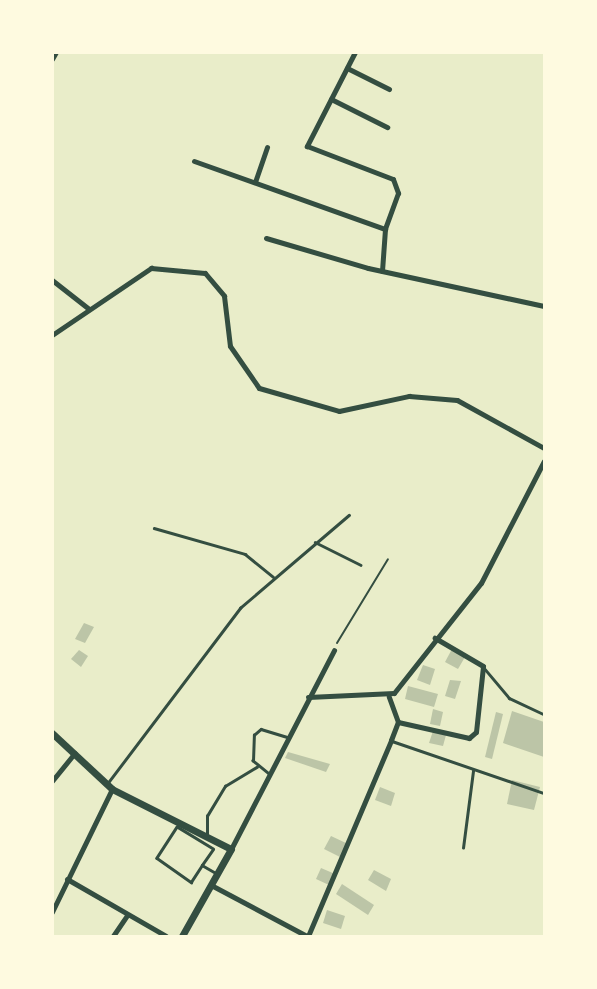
<!DOCTYPE html>
<html>
<head>
<meta charset="utf-8">
<style>
	body { margin:0 }
	#map { position:relative; width:597px; height:989px; overflow:hidden; background:#e9edc9; font-family:Quicksand,sans-serif }
	div>[style] { position:absolute }
	.building>* { inset:0; background:#bcc5a7 }
	.path>* { height:2px; margin:-1px; padding:0 1px; transform-origin:1px; border-radius:1px; background:#344e41 }
	.service>* { height:2.5px; margin:-1.25px; padding:0 1.25px; transform-origin:1.25px; border-radius:1.25px; background:#344e41 }
	.minor>* { height:5px; margin:-2.5px; padding:0 2.5px; transform-origin:2.5px; border-radius:2.5px; background:#344e41 }
	.tertiary>* { height:7px; margin:-3.5px; padding:0 3.5px; transform-origin:3.5px; border-radius:3.5px; background:#344e41 }
	span { translate:-50% -50%; white-space:nowrap; text-align:center; line-height:1.15; -webkit-text-stroke:5px #fefae0; paint-order:stroke }
	.frame { position:absolute; inset:0; border:54px solid #fefae0; pointer-events:none }
</style>
</head>
<body>
<div id="map">
	<div class="building">
		<i style="clip-path:polygon(84px 623px,94px 627px,85px 643px,75px 639px)"></i>
		<i style="clip-path:polygon(452px 649px,465px 657px,458px 669px,445px 662px)"></i>
		<i style="clip-path:polygon(79px 650px,88px 656px,81px 667px,71px 659px)"></i>
		<i style="clip-path:polygon(423px 665px,435px 669px,430px 685px,417px 680px)"></i>
		<i style="clip-path:polygon(450px 680px,461px 681px,455px 699px,445px 696px)"></i>
		<i style="clip-path:polygon(408px 686px,438px 694px,434px 707px,405px 699px)"></i>
		<i style="clip-path:polygon(433px 709px,443px 712px,440px 726px,430px 724px)"></i>
		<i style="clip-path:polygon(512px 711px,544px 722px,544px 757px,503px 743px)"></i>
		<i style="clip-path:polygon(496px 712px,503px 714px,492px 759px,485px 757px)"></i>
		<i style="clip-path:polygon(433px 731px,446px 735px,443px 746px,429px 743px)"></i>
		<i style="clip-path:polygon(288px 752px,330px 764px,326px 772px,285px 758px)"></i>
		<i style="clip-path:polygon(512px 780px,540px 787px,534px 810px,507px 804px)"></i>
		<i style="clip-path:polygon(380px 787px,395px 793px,391px 806px,375px 800px)"></i>
		<i style="clip-path:polygon(331px 836px,348px 844px,340px 857px,324px 849px)"></i>
		<i style="clip-path:polygon(321px 868px,335px 874px,329px 885px,316px 879px)"></i>
		<i style="clip-path:polygon(374px 870px,391px 879px,386px 891px,368px 880px)"></i>
		<i style="clip-path:polygon(342px 884px,374px 905px,368px 915px,336px 894px)"></i>
		<i style="clip-path:polygon(327px 910px,345px 916px,341px 929px,323px 923px)"></i>
	</div>
	<div class="path">
		<i style="left:337px;top:643px;width:98px;rotate:-58.7deg"></i>
	</div>
	<div class="service">
		<i style="left:154px;top:528px;width:95px;rotate:15.9deg"></i>
		<i style="left:245px;top:554px;width:36px;rotate:39deg"></i>
		<i style="left:315px;top:542px;width:51px;rotate:26.6deg"></i>
		<i style="left:485px;top:669px;width:38px;rotate:50deg"></i>
		<i style="left:509px;top:698px;width:38px;rotate:25deg"></i>
		<i style="left:392px;top:741px;width:161px;rotate:18.9deg"></i>
		<i style="left:269px;top:774px;width:21px;rotate:-141deg"></i>
		<i style="left:253px;top:761px;width:26px;rotate:-88deg"></i>
		<i style="left:254px;top:735px;width:9px;rotate:-41deg"></i>
		<i style="left:261px;top:729px;width:27px;rotate:17deg"></i>
		<i style="left:107px;top:784px;width:221px;rotate:-52.9deg"></i>
		<i style="left:240px;top:608px;width:143px;rotate:-40.5deg"></i>
		<i style="left:207px;top:835px;width:19px;rotate:-90deg"></i>
		<i style="left:207px;top:816px;width:35px;rotate:-59deg"></i>
		<i style="left:225px;top:786px;width:37px;rotate:-31deg"></i>
		<i style="left:463px;top:848px;width:78px;rotate:-82.6deg"></i>
		<i style="left:202px;top:865px;width:19px;rotate:-55deg"></i>
		<i style="left:213px;top:849px;width:42px;rotate:-148.6deg"></i>
		<i style="left:177px;top:827px;width:37px;rotate:123deg"></i>
		<i style="left:157px;top:858px;width:42px;rotate:35.2deg"></i>
		<i style="left:191px;top:882px;width:20px;rotate:-57deg"></i>
		<i style="left:202px;top:865px;width:14px;rotate:30deg"></i>
	</div>
	<div class="minor">
		<i style="left:355px;top:52px;width:106px;rotate:117.1deg"></i>
		<i style="left:307px;top:146px;width:92px;rotate:21deg"></i>
		<i style="left:393px;top:179px;width:15px;rotate:70deg"></i>
		<i style="left:398px;top:193px;width:38px;rotate:110deg"></i>
		<i style="left:52px;top:59px;width:8px;rotate:-60deg"></i>
		<i style="left:347px;top:68px;width:47px;rotate:26.6deg"></i>
		<i style="left:331px;top:99px;width:63px;rotate:26.6deg"></i>
		<i style="left:194px;top:161px;width:203px;rotate:19.6deg"></i>
		<i style="left:385px;top:229px;width:42px;rotate:94.1deg"></i>
		<i style="left:255px;top:182px;width:37px;rotate:-71deg"></i>
		<i style="left:266px;top:238px;width:106px;rotate:16.4deg"></i>
		<i style="left:368px;top:268px;width:180px;rotate:12.2deg"></i>
		<i style="left:52px;top:280px;width:47px;rotate:38.1deg"></i>
		<i style="left:52px;top:335px;width:120px;rotate:-34.1deg"></i>
		<i style="left:151px;top:268px;width:54px;rotate:5.3deg"></i>
		<i style="left:205px;top:273px;width:30px;rotate:50deg"></i>
		<i style="left:224px;top:296px;width:50px;rotate:83.2deg"></i>
		<i style="left:230px;top:346px;width:51px;rotate:55.4deg"></i>
		<i style="left:259px;top:388px;width:83px;rotate:16deg"></i>
		<i style="left:339px;top:411px;width:72px;rotate:-12.1deg"></i>
		<i style="left:409px;top:396px;width:48px;rotate:4.8deg"></i>
		<i style="left:457px;top:400px;width:99px;rotate:28.9deg"></i>
		<i style="left:308px;top:697px;width:86px;rotate:-2.7deg"></i>
		<i style="left:394px;top:693px;width:140px;rotate:-51.7deg"></i>
		<i style="left:481px;top:583px;width:137px;rotate:-62.7deg"></i>
		<i style="left:398px;top:722px;width:73px;rotate:12.7deg"></i>
		<i style="left:469px;top:738px;width:9px;rotate:-41deg"></i>
		<i style="left:476px;top:732px;width:66px;rotate:-83.9deg"></i>
		<i style="left:483px;top:666px;width:56px;rotate:-149.7deg"></i>
		<i style="left:52px;top:781px;width:36px;rotate:-51deg"></i>
		<i style="left:231px;top:849px;width:224px;rotate:-62.6deg"></i>
		<i style="left:67px;top:879px;width:114px;rotate:29.9deg"></i>
		<i style="left:211px;top:885px;width:109px;rotate:28deg"></i>
		<i style="left:52px;top:912px;width:137px;rotate:-64deg"></i>
		<i style="left:113px;top:936px;width:25px;rotate:-56deg"></i>
		<i style="left:308px;top:936px;width:213px;rotate:-67deg"></i>
		<i style="left:391px;top:740px;width:19px;rotate:-69deg"></i>
		<i style="left:398px;top:722px;width:27px;rotate:-110deg"></i>
	</div>
	<div class="tertiary">
		<i style="left:52px;top:733px;width:82px;rotate:43deg"></i>
		<i style="left:112px;top:789px;width:133px;rotate:26.8deg"></i>
		<i style="left:231px;top:849px;width:100px;rotate:119.4deg"></i>
	</div>
	<div class="frame"></div>
</div>
</body>
</html>
